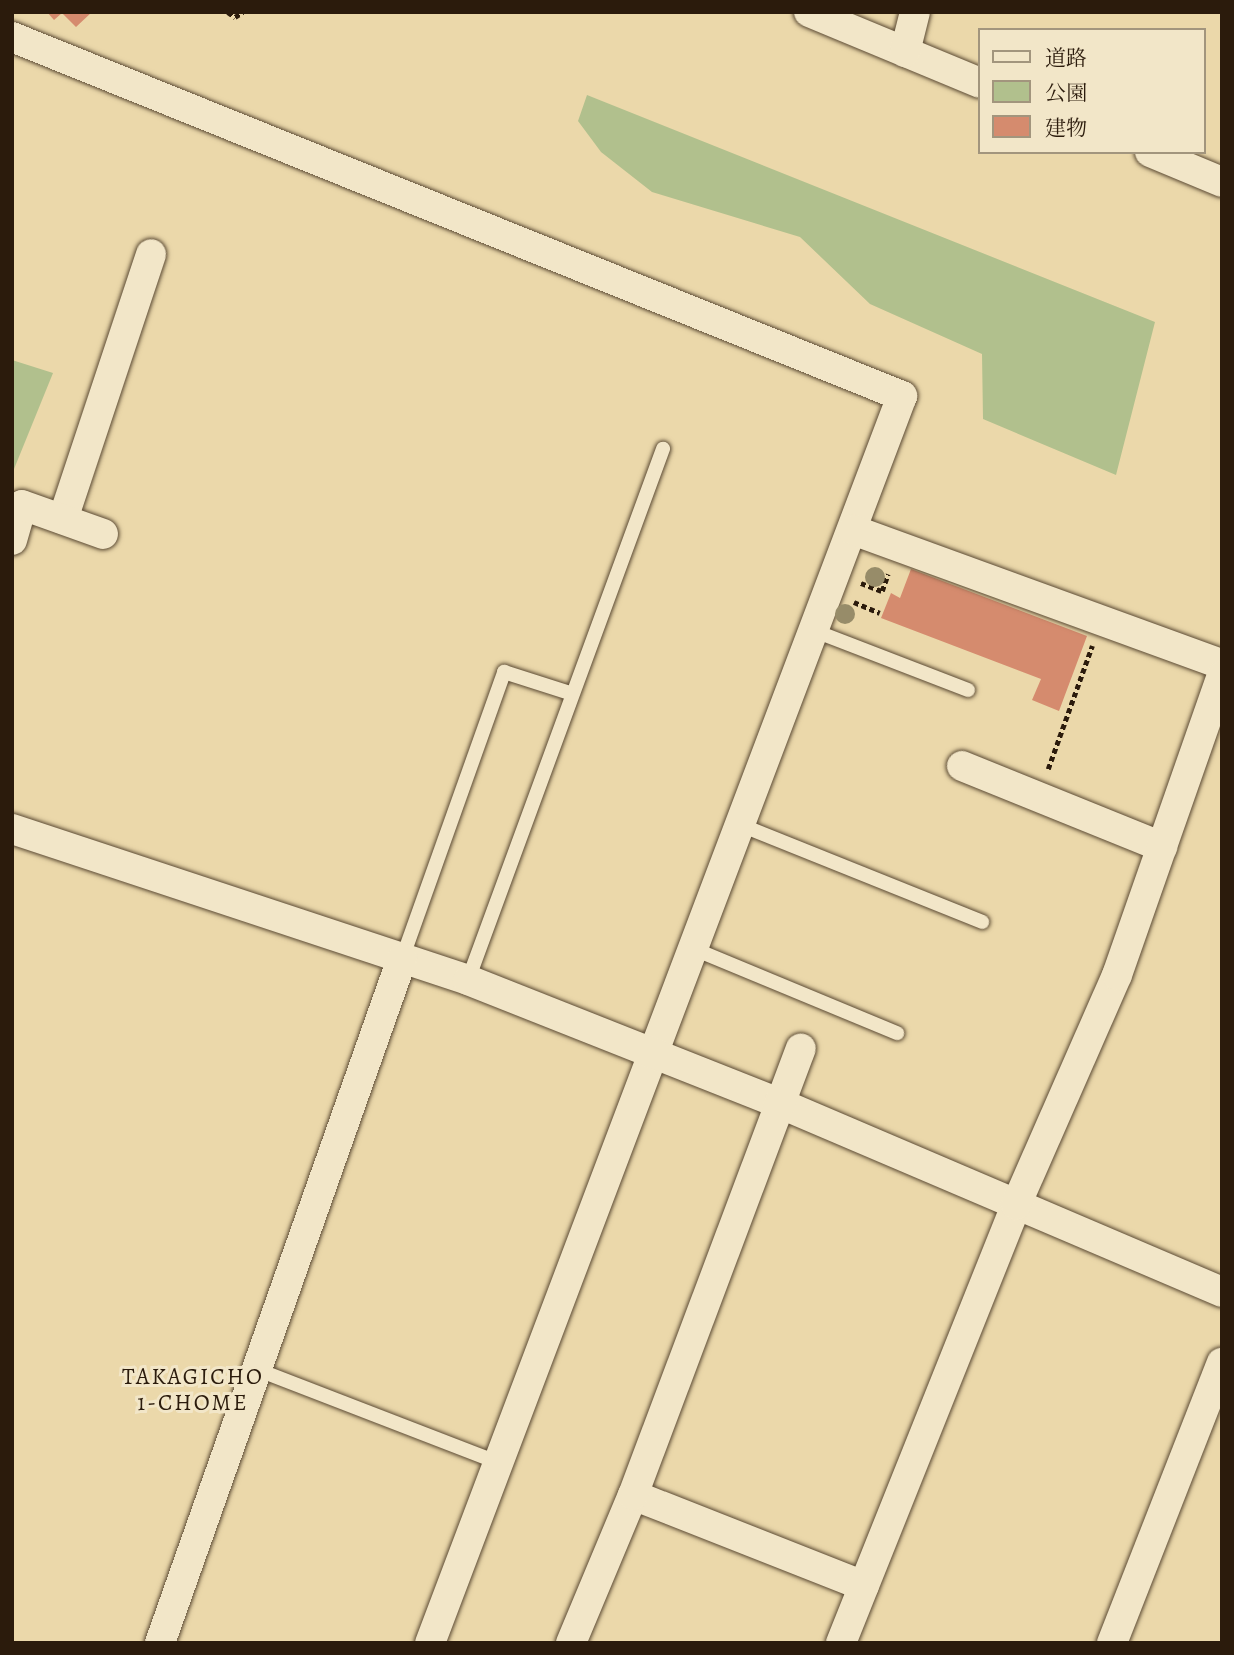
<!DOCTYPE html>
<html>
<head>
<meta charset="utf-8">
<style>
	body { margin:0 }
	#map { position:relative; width:1234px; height:1655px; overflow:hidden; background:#ebd8aa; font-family:Alegreya,"Noto Serif JP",serif }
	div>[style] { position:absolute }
	.green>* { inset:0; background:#b1c08d }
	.building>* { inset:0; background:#d58b6e }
	.path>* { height:4.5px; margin-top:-2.25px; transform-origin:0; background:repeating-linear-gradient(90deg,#2b1b0c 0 5px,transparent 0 8.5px) }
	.roads { filter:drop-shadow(0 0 2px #5b4a34) drop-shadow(0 0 2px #5b4a34) }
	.service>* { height:14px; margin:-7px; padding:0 7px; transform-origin:7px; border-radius:7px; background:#f2e6c8 }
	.minor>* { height:30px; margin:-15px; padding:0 15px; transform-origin:15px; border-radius:15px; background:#f2e6c8 }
	.trees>* { width:20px; height:20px; margin:-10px; border-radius:50%; background:#978c69 }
	span { translate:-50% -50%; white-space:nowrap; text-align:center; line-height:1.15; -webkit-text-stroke:6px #f2e6c8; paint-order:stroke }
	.neighbourhood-label { font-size:23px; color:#2b1b0c; letter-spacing:2px }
	.frame { position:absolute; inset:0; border:14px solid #2b1b0c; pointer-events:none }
	.legend { position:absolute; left:978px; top:28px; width:228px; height:126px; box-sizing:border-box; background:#f2e6c8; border:2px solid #a2957d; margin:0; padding:9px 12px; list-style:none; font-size:21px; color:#2b1b0c }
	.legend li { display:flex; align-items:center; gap:14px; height:35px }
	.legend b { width:35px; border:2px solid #a2957d }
</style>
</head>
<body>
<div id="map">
	<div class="green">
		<i style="clip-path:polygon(587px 95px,1155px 322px,1116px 475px,983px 419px,982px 354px,870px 304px,800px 237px,652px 192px,601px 152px,578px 121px)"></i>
		<i style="clip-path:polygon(12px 360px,53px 373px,12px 474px)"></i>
	</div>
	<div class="building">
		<i style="clip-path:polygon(47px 12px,92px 12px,76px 27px,62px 13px,54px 20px)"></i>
		<i style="clip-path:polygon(911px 569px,1087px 636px,1059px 711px,1032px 700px,1041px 679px,881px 618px,891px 593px,900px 598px)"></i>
	</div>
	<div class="path">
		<i style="left:228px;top:12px;width:9px;rotate:36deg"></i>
		<i style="left:235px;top:17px;width:9px;rotate:-32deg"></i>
		<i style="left:861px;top:583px;width:22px;rotate:21deg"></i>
		<i style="left:882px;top:591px;width:18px;rotate:-71deg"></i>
		<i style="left:854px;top:602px;width:28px;rotate:23deg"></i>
		<i style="left:1048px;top:769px;width:131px;rotate:-70.3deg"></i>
	</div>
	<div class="roads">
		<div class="service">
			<i style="left:815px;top:631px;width:164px;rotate:21.1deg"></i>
			<i style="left:741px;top:825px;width:260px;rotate:21.9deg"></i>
			<i style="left:694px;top:949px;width:220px;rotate:22.5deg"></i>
			<i style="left:402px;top:959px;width:305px;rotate:-70.4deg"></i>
			<i style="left:504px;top:672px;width:69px;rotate:17.7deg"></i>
			<i style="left:468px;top:980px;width:566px;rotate:-69.84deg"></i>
			<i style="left:256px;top:1369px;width:256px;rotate:21.1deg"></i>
		</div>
		<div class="minor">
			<i style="left:809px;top:12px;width:185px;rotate:22.5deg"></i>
			<i style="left:12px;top:37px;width:960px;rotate:21.97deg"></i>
			<i style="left:902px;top:396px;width:1333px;rotate:110.73deg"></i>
			<i style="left:905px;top:52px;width:41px;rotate:-76deg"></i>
			<i style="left:1150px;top:152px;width:78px;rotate:22.6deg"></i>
			<i style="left:63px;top:519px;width:279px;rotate:-71.6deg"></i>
			<i style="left:853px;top:530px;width:393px;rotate:20deg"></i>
			<i style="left:12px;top:540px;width:36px;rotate:-74deg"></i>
			<i style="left:22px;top:505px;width:86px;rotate:19.7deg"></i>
			<i style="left:962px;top:766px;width:216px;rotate:22deg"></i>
			<i style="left:12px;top:829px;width:480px;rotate:18.3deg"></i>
			<i style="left:468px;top:980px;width:334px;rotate:21.6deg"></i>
			<i style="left:779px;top:1103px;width:482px;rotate:23.1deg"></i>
			<i style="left:633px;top:1495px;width:248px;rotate:21.5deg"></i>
			<i style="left:160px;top:1643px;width:726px;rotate:-70.52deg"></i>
			<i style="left:571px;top:1643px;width:160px;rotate:-67.3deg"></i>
			<i style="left:633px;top:1495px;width:477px;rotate:-69.4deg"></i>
			<i style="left:841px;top:1643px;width:472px;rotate:-68.2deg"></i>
			<i style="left:1016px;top:1205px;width:251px;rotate:-66.3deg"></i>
			<i style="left:1117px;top:975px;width:317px;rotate:-70.7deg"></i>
			<i style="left:1112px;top:1643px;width:301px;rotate:-68.6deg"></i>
		</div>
	</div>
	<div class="trees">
		<i style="left:875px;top:577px"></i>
		<i style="left:845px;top:614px"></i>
	</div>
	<div class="neighbourhood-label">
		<span style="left:193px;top:1390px">TAKAGICHO<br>1-CHOME</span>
	</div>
	<div class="frame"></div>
	<ul class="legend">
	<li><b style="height:9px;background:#f2e6c8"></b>道路</li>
	<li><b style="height:19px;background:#b1c08d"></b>公園</li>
	<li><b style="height:19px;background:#d58b6e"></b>建物</li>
	</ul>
</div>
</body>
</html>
